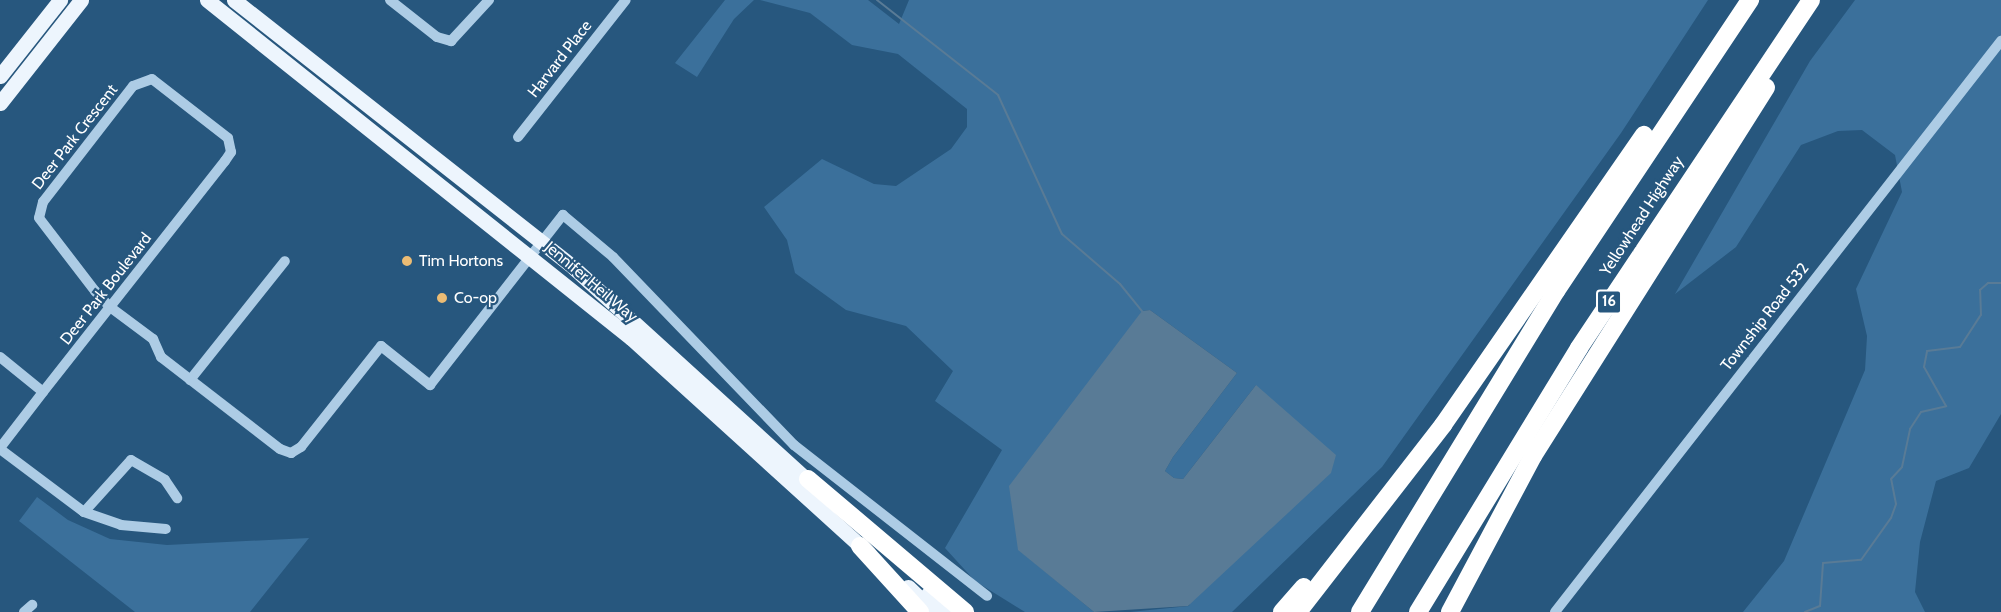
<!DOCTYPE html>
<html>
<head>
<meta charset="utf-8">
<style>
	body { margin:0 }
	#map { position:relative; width:2001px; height:612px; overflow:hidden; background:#27577e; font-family:Cabin,sans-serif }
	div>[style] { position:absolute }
	.green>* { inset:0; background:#3b709b }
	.water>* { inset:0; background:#597b96 }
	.stream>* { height:2px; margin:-1px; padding:0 1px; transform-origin:1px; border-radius:1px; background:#597b96 }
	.minor>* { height:10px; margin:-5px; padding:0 5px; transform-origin:5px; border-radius:5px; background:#adcce5 }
	.major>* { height:15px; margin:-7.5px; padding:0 7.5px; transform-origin:7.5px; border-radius:7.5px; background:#edf5fd }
	.highway>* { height:18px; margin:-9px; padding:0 9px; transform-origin:9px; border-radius:9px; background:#fff }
	.dots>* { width:16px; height:16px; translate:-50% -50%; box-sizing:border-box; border:3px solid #27577e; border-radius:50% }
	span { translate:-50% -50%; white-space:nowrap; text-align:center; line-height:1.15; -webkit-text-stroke:4.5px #27577e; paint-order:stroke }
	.shield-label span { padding:2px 4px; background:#27577e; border:2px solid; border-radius:4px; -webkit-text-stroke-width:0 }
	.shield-label { font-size:15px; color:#fff; font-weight:700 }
	.street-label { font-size:16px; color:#fff }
	.poi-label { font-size:16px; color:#fff }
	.left { translate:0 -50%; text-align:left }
</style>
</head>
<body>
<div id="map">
	<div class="green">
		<i style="clip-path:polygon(725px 0,754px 0,734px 19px,697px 77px,675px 63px)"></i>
		<i style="clip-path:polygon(760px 0,868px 0,899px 24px,909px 0,1708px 0,1621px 133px,1382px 467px,1232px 612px,1130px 612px,1189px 606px,1256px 385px,1183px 479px,1174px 478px,1165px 471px,1173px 457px,1237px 373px,1150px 310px,1142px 311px,1019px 550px,1094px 612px,1025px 612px,975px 581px,945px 548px,1002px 450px,935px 401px,953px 371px,906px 326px,846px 310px,795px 273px,787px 240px,764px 207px,822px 159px,874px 184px,896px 186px,951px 149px,967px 127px,967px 109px,898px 54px,852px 45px,810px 13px)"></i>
		<i style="clip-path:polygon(1855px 0,2001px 0,2001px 414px,1969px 468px,1936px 481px,1920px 542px,1915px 592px,1925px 612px,1743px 612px,1784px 561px,1865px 370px,1867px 336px,1856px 289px,1902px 192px,1895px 155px,1862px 130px,1838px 131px,1801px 145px,1736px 247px,1675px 294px,1810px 61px)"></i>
		<i style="clip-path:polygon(37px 497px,68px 520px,110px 539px,167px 545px,309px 538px,250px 612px,135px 612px,19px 521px)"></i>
	</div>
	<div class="water">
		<i style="clip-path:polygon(1150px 310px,1237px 373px,1173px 457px,1165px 471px,1174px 478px,1183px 479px,1256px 385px,1336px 455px,1331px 473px,1188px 606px,1094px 612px,1018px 550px,1009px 486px,1142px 311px)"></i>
	</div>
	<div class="stream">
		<i style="left:877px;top:0;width:154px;rotate:38.1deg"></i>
		<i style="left:998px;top:95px;width:153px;rotate:65.3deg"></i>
		<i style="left:1062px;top:234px;width:77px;rotate:40.8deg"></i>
		<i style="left:1120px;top:284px;width:35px;rotate:51deg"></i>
		<i style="left:1805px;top:612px;width:16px;rotate:-22deg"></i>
		<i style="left:1820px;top:606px;width:43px;rotate:-86deg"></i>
		<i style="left:1823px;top:563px;width:38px;rotate:-5deg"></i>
		<i style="left:1861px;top:560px;width:52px;rotate:-54.5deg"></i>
		<i style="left:1891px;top:518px;width:15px;rotate:-70deg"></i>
		<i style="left:1896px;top:504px;width:25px;rotate:-101deg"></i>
		<i style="left:1891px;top:479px;width:16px;rotate:-47deg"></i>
		<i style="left:1902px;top:467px;width:39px;rotate:-78deg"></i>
		<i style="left:1910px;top:429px;width:20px;rotate:-57deg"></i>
		<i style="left:1921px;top:412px;width:26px;rotate:-13deg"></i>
		<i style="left:1946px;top:406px;width:45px;rotate:-119.4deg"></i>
		<i style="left:1924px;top:367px;width:16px;rotate:-79deg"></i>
		<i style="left:1927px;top:351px;width:33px;rotate:-7deg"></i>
		<i style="left:1960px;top:347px;width:38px;rotate:-57deg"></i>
		<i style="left:1981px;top:315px;width:25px;rotate:-92deg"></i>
		<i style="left:1980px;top:290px;width:11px;rotate:-41deg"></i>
		<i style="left:1988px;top:283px;width:13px"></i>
	</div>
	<div class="minor">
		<i style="left:390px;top:0;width:60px;rotate:38.2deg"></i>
		<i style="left:437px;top:37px;width:15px;rotate:16deg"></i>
		<i style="left:451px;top:41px;width:56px;rotate:-47.2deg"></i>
		<i style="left:518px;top:137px;width:174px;rotate:-51.8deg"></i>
		<i style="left:0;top:357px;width:55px;rotate:39.1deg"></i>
		<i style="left:190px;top:380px;width:152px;rotate:-51.4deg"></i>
		<i style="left:0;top:448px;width:71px;rotate:-52.5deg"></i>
		<i style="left:43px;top:392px;width:108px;rotate:-51.8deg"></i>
		<i style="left:110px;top:307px;width:186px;rotate:-51.8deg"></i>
		<i style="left:225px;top:161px;width:11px;rotate:-56deg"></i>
		<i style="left:231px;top:152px;width:14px;rotate:-102deg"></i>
		<i style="left:228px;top:138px;width:96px;rotate:-142.2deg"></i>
		<i style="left:152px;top:79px;width:20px;rotate:160deg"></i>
		<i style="left:133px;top:86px;width:147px;rotate:127.8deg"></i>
		<i style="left:43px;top:202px;width:16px;rotate:104deg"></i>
		<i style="left:39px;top:218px;width:92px;rotate:52.5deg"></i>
		<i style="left:95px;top:291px;width:22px;rotate:47deg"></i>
		<i style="left:110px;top:307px;width:54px;rotate:36.7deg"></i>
		<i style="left:153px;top:339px;width:20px;rotate:66deg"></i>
		<i style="left:161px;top:357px;width:150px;rotate:37.7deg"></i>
		<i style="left:280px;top:449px;width:12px;rotate:20deg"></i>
		<i style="left:291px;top:453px;width:12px;rotate:-31deg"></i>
		<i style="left:301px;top:447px;width:129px;rotate:-51.6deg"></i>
		<i style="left:381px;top:346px;width:63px;rotate:38.5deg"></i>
		<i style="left:430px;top:385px;width:216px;rotate:-52deg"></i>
		<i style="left:563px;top:215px;width:65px;rotate:40deg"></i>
		<i style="left:613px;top:257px;width:261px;rotate:46.1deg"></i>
		<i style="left:794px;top:445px;width:245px;rotate:38deg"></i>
		<i style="left:0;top:449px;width:105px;rotate:36.9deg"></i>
		<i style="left:84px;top:512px;width:39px;rotate:19deg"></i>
		<i style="left:121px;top:525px;width:45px;rotate:5.1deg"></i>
		<i style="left:84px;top:512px;width:70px;rotate:-47.9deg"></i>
		<i style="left:131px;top:460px;width:39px;rotate:30deg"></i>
		<i style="left:165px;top:480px;width:22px;rotate:56deg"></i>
		<i style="left:24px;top:612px;width:11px;rotate:-41deg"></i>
		<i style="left:1555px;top:612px;width:725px;rotate:-52.01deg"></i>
	</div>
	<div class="major">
		<i style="left:207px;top:0;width:542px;rotate:38.56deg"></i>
		<i style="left:631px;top:338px;width:321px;rotate:42.2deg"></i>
		<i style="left:234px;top:0;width:433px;rotate:38.2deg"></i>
		<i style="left:574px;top:268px;width:326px;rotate:42.3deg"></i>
		<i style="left:0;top:76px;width:97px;rotate:-51.7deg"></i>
		<i style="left:0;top:103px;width:131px;rotate:-51.8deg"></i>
		<i style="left:908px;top:587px;width:36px;rotate:44deg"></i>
		<i style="left:928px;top:594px;width:27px;rotate:42deg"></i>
	</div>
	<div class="highway">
		<i style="left:808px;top:479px;width:206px;rotate:40.3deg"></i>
		<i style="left:860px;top:546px;width:89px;rotate:47.7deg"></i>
		<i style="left:1282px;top:612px;width:33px;rotate:-49deg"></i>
		<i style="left:1298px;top:612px;width:237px;rotate:-52.2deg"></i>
		<i style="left:1443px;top:425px;width:353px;rotate:-55.3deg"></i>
		<i style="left:1360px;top:612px;width:376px;rotate:-58.6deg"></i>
		<i style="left:1556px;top:291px;width:350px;rotate:-56.3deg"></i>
		<i style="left:1418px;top:612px;width:309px;rotate:-58.6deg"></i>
		<i style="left:1579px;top:348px;width:418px;rotate:-56.3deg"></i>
		<i style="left:1450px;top:612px;width:177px;rotate:-62deg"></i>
		<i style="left:1533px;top:456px;width:436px;rotate:-57.7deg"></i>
	</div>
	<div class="dots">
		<i style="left:407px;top:261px;background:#ecbc74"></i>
		<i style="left:442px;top:298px;background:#ecbc74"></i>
	</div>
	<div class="shield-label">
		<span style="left:1609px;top:302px">16</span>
	</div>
	<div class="street-label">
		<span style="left:560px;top:59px;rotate:-52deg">Harvard Place</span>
		<span style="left:75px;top:137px;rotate:-52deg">Deer Park Crescent</span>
		<span style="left:1642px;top:216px;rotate:-57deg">Yellowhead Highway</span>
		<span style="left:591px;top:282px;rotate:40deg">Jennifer Heil Way</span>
		<span style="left:106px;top:289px;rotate:-52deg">Deer Park Boulevard</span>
		<span style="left:1765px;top:317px;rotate:-52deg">Township Road 532</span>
	</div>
	<div class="poi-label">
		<span class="left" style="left:419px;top:261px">Tim Hortons</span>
		<span class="left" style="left:454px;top:298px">Co-op</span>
	</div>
</div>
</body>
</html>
